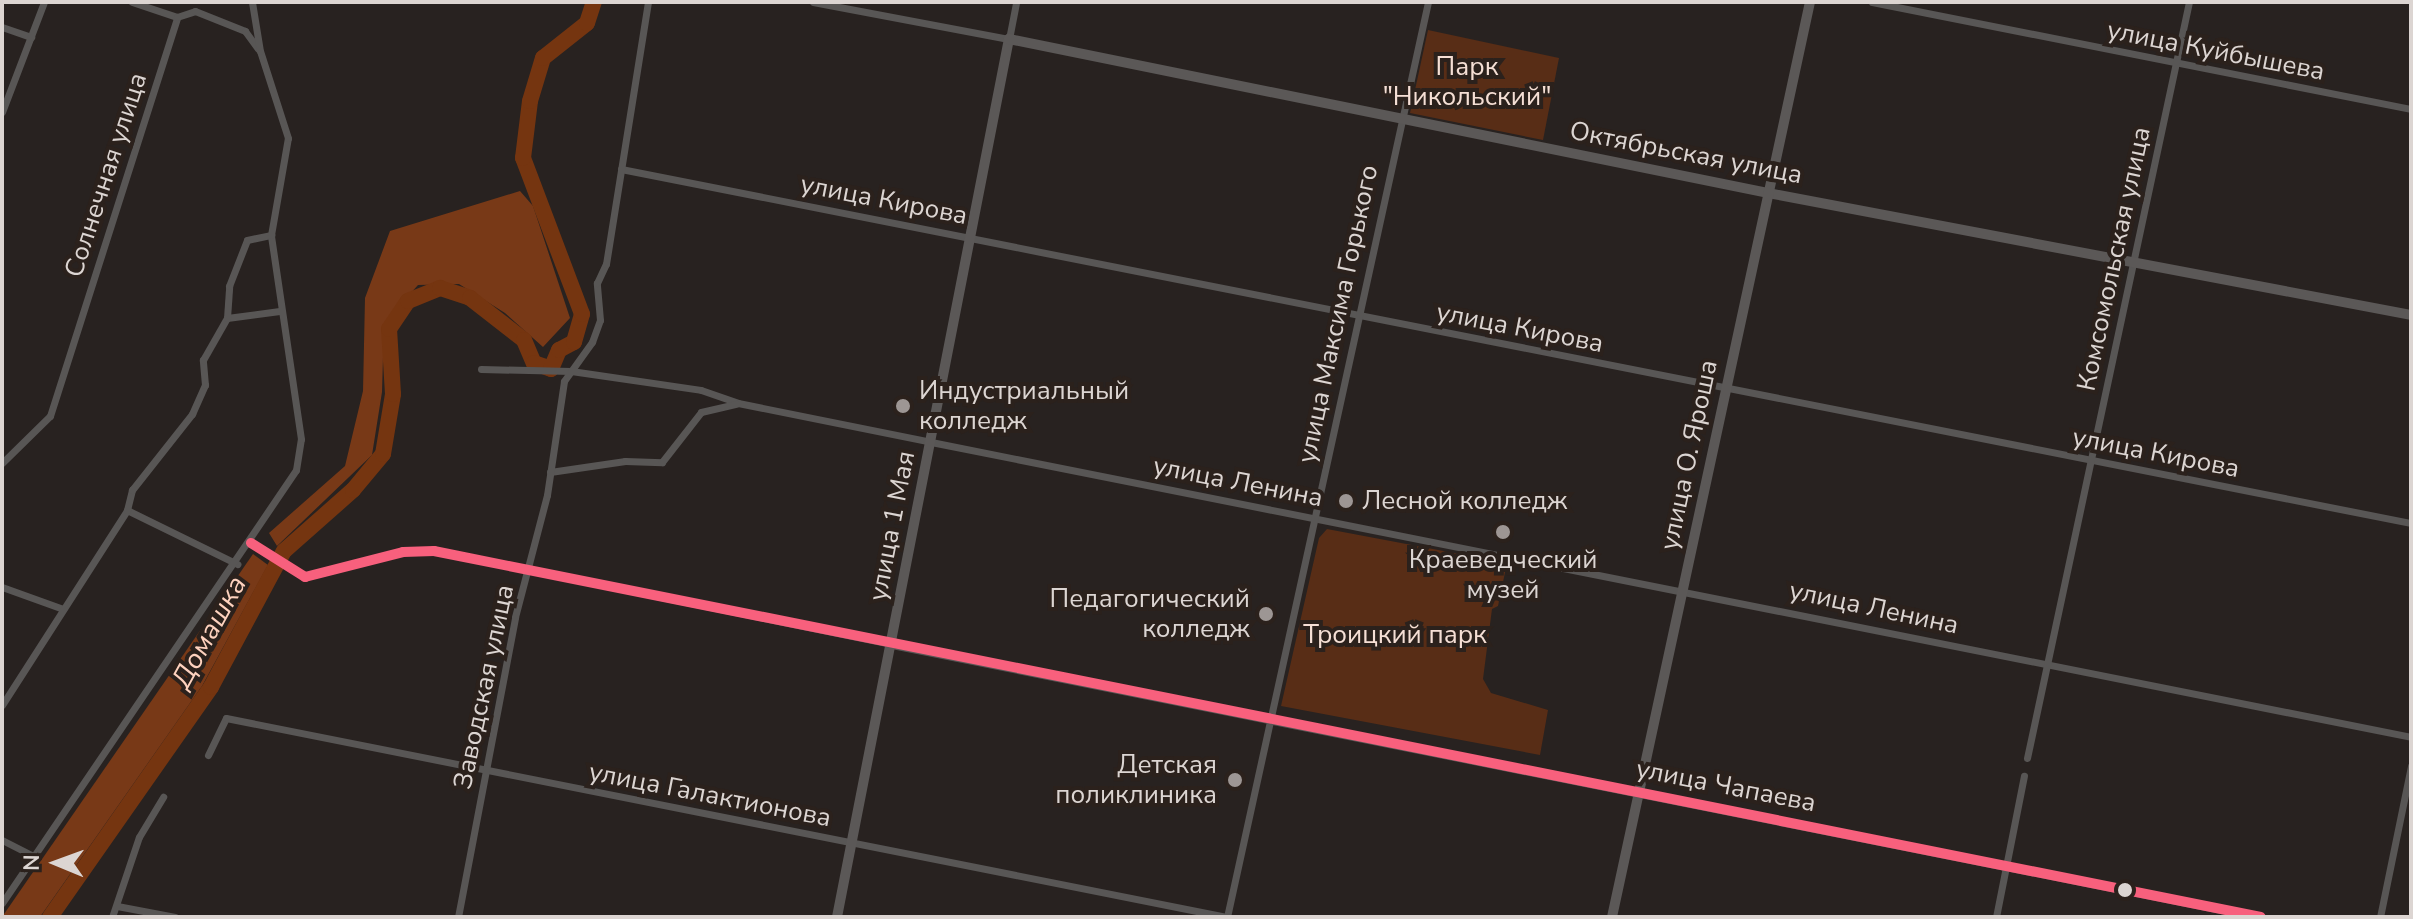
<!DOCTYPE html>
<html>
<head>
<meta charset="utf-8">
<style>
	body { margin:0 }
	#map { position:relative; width:2413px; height:919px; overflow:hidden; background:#282220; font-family:"Nunito Sans",sans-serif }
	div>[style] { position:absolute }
	.green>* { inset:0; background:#582d16 }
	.forest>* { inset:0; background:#783917 }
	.river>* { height:16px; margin:-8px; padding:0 8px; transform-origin:8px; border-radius:8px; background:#753510 }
	.minor>* { height:7px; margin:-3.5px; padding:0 3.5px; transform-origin:3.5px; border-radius:3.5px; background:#585655 }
	.tertiary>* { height:9px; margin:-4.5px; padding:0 4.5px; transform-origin:4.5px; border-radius:4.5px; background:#585655 }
	.secondary>* { height:10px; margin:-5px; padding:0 5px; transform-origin:5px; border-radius:5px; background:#5b5857 }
	.bus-1>* { height:10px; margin:-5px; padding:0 5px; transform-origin:5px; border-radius:5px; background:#f8607d }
	.dots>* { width:22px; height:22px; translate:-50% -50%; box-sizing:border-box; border:4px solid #2b211c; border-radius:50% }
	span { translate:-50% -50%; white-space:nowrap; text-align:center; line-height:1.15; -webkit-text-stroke:8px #2b211c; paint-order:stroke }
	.street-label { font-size:26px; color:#dcd5d2 }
	.park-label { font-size:26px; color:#f5dfd5 }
	.poi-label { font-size:26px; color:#dcd5d2 }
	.left { translate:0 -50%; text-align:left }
	.right { translate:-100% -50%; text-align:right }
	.water-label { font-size:28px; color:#fed2be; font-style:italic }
	.frame { position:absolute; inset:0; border:4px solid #dcd5d2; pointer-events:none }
	.north { position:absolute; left:16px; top:823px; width:80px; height:80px; -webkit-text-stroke:6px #2b211c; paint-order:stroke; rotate:271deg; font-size:22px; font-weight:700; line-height:32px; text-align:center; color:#dcd5d2 }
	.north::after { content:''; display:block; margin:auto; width:28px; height:36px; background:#dcd5d2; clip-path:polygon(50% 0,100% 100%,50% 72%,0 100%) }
</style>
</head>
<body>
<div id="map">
	<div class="green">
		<i style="clip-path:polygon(1428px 30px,1559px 58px,1543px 140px,1410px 113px)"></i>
		<i style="clip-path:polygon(1327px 529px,1507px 563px,1498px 606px,1492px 609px,1483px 679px,1491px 693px,1548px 710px,1540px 755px,1281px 706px,1319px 538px)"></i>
	</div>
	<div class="forest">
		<i style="clip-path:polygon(520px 191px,533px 206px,570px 318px,543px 347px,505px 313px,459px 284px,418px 285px,384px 323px,382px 392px,372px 455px,277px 546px,269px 533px,345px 466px,363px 391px,365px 298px,390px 231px)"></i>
		<i style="clip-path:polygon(253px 554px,268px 565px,202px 686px,40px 917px,2px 917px)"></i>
	</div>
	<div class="river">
		<i style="left:50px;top:917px;width:281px;rotate:-55deg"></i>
		<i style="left:211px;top:687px;width:154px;rotate:-61.8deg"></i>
		<i style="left:284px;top:551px;width:92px;rotate:-41.5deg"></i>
		<i style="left:353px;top:490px;width:47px;rotate:-50.2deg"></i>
		<i style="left:383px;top:454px;width:61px;rotate:-80.5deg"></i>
		<i style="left:393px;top:394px;width:65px;rotate:-93.5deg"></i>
		<i style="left:389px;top:329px;width:34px;rotate:-56deg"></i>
		<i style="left:408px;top:301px;width:35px;rotate:-22deg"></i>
		<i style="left:440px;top:288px;width:32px;rotate:18deg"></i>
		<i style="left:470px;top:298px;width:68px;rotate:37.9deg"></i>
		<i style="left:524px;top:340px;width:25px;rotate:67deg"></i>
		<i style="left:534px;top:363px;width:18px;rotate:19deg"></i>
		<i style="left:551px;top:369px;width:21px;rotate:-67deg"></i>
		<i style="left:559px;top:350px;width:17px;rotate:-28deg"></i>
		<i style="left:574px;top:342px;width:29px;rotate:-74deg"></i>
		<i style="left:582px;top:314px;width:167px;rotate:-110.7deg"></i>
		<i style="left:523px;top:158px;width:57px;rotate:-83deg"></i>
		<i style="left:530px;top:101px;width:45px;rotate:-73.2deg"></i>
		<i style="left:543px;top:58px;width:56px;rotate:-38.5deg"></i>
		<i style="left:587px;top:23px;width:22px;rotate:-72deg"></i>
	</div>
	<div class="minor">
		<i style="left:132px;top:2px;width:47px;rotate:18.4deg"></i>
		<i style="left:813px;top:2px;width:199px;rotate:10.7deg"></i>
		<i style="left:1009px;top:39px;width:38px;rotate:-79deg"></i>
		<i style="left:1872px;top:2px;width:550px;rotate:11.23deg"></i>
		<i style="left:2px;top:27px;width:31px;rotate:19deg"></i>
		<i style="left:2px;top:112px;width:118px;rotate:-69.1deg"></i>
		<i style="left:621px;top:169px;width:1825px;rotate:11.19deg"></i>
		<i style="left:227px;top:318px;width:53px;rotate:-7.5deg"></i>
		<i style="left:481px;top:369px;width:90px;rotate:1.3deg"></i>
		<i style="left:571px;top:371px;width:131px;rotate:8.3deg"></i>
		<i style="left:701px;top:390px;width:39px;rotate:19deg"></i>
		<i style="left:738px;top:403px;width:197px;rotate:11.4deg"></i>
		<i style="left:931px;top:442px;width:1509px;rotate:11.27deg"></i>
		<i style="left:2px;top:463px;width:67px;rotate:-44.4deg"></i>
		<i style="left:50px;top:416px;width:419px;rotate:-72.3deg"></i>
		<i style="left:177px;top:17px;width:19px;rotate:-18deg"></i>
		<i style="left:195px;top:11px;width:54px;rotate:21.8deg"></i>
		<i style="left:245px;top:31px;width:22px;rotate:54deg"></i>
		<i style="left:550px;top:472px;width:76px;rotate:-8.3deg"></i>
		<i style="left:625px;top:461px;width:37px;rotate:2deg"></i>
		<i style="left:662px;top:462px;width:63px;rotate:-52deg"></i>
		<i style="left:701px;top:412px;width:36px;rotate:-13deg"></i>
		<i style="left:127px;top:510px;width:123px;rotate:26.1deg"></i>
		<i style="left:251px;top:543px;width:64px;rotate:32.2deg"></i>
		<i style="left:305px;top:577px;width:101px;rotate:-14.3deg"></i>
		<i style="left:403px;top:552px;width:31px;rotate:-2deg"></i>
		<i style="left:434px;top:551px;width:467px;rotate:11.5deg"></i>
		<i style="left:2px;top:587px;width:65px;rotate:19.8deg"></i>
		<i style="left:2px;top:705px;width:232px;rotate:-57.3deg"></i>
		<i style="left:127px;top:510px;width:21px;rotate:-76deg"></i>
		<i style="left:132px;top:490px;width:97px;rotate:-51.7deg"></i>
		<i style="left:192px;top:414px;width:32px;rotate:-66deg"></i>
		<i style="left:205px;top:385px;width:25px;rotate:-95deg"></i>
		<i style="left:203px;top:360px;width:48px;rotate:-60.3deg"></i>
		<i style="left:227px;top:318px;width:32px;rotate:-86deg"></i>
		<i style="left:229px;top:286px;width:49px;rotate:-68.6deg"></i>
		<i style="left:247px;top:240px;width:25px;rotate:-12deg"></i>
		<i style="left:208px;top:755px;width:41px;rotate:-64.1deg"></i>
		<i style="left:226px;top:718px;width:1020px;rotate:11.25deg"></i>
		<i style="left:2027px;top:758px;width:773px;rotate:-77.91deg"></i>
		<i style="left:2px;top:840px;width:38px;rotate:27deg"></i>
		<i style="left:2px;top:903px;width:523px;rotate:-55.82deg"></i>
		<i style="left:296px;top:470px;width:31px;rotate:-81deg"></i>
		<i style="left:301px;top:439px;width:206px;rotate:-98.4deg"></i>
		<i style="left:271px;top:235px;width:98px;rotate:-80.1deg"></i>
		<i style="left:288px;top:138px;width:91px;rotate:-107.8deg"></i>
		<i style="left:260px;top:51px;width:50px;rotate:-99.3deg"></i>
		<i style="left:117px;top:906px;width:59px;rotate:10.7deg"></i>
		<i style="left:112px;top:917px;width:84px;rotate:-71.4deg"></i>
		<i style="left:139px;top:837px;width:47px;rotate:-59deg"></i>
		<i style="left:458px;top:917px;width:305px;rotate:-79.2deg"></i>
		<i style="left:515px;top:617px;width:126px;rotate:-75.3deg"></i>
		<i style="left:547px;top:495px;width:115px;rotate:-81.5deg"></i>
		<i style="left:564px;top:381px;width:48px;rotate:-54.3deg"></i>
		<i style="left:592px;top:342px;width:23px;rotate:-70deg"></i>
		<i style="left:600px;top:320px;width:37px;rotate:-95deg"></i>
		<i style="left:597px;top:283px;width:21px;rotate:-65deg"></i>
		<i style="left:606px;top:264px;width:265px;rotate:-80.9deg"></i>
		<i style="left:1227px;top:917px;width:937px;rotate:-77.61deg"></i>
		<i style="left:1996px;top:917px;width:144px;rotate:-78.8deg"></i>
		<i style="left:2380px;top:917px;width:154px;rotate:-78.4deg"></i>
	</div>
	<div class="tertiary">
		<i style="left:892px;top:644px;width:1396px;rotate:11.28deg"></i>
	</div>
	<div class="secondary">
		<i style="left:837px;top:917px;width:895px;rotate:-78.92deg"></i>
		<i style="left:1009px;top:39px;width:774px;rotate:11.47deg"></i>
		<i style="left:1768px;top:193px;width:654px;rotate:10.74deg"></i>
		<i style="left:1612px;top:917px;width:936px;rotate:-77.79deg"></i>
	</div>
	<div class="bus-1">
		<i style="left:251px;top:543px;width:64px;rotate:32.2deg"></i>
		<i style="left:305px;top:577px;width:101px;rotate:-14.3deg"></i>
		<i style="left:403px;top:552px;width:31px;rotate:-2deg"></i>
		<i style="left:434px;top:551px;width:1863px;rotate:11.33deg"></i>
	</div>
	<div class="dots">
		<i style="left:903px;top:406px;background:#9d9694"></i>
		<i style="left:1346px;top:501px;background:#9d9694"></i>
		<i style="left:1503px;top:532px;background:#9d9694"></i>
		<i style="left:1266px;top:614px;background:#9d9694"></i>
		<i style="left:1235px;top:780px;background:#9d9694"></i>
		<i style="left:2125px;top:890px;background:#dcd5d2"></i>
	</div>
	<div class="street-label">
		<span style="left:2216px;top:51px;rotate:11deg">улица Куйбышева</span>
		<span style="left:1686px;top:153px;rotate:11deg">Октябрьская улица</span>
		<span style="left:106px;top:175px;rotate:-72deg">Солнечная улица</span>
		<span style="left:884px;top:200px;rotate:11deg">улица Кирова</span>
		<span style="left:2114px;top:259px;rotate:-78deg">Комсомольская улица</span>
		<span style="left:1338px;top:314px;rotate:-78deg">улица Максима Горького</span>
		<span style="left:1520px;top:328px;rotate:11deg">улица Кирова</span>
		<span style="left:2156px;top:453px;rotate:11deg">улица Кирова</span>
		<span style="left:1689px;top:455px;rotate:-78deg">улица О. Яроша</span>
		<span style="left:1238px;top:482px;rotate:11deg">улица Ленина</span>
		<span style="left:892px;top:526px;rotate:-79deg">улица 1 Мая</span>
		<span style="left:1874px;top:608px;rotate:12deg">улица Ленина</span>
		<span style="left:484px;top:687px;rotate:-78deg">Заводская улица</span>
		<span style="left:1726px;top:786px;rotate:11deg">улица Чапаева</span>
		<span style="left:710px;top:795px;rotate:11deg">улица Галактионова</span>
	</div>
	<div class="park-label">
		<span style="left:1467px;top:82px">Парк<br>"Никольский"</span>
		<span style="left:1395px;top:635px">Троицкий парк</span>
	</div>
	<div class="poi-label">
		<span class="left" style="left:919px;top:406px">Индустриальный<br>колледж</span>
		<span class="left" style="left:1362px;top:501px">Лесной колледж</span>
		<span style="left:1503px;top:575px">Краеведческий<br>музей</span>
		<span class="right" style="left:1250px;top:614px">Педагогический<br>колледж</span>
		<span class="right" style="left:1217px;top:780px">Детская<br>поликлиника</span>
	</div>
	<div class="water-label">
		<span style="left:209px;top:632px;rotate:-61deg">Домашка</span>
	</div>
	<div class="frame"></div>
	<div class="north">N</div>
</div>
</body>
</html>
